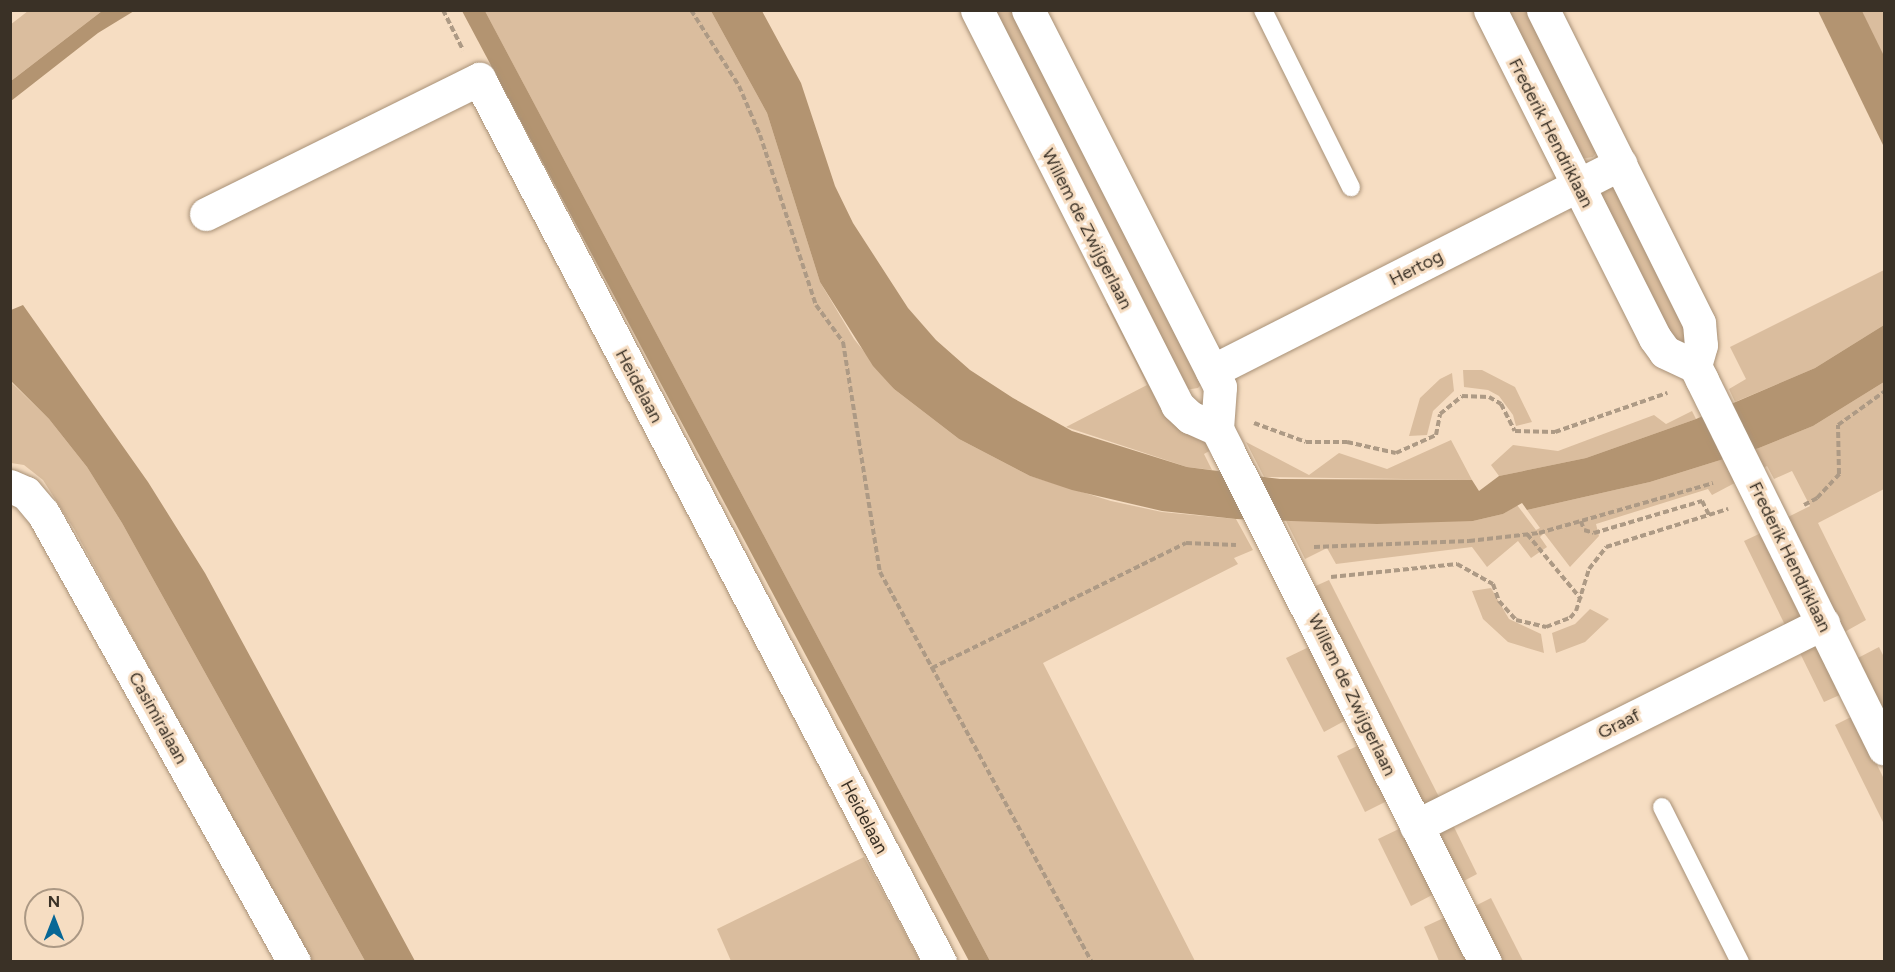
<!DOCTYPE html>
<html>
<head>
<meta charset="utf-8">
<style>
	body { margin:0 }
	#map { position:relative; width:1895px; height:972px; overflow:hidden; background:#f6ddc2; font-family:Figtree,sans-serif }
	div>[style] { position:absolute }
	.green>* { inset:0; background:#dabd9e }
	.water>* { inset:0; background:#b39471 }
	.path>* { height:4px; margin-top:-2px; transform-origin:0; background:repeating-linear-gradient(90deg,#ad9a85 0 6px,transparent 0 9px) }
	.roads { filter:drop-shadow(0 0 2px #a89177) drop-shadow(0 0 2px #a89177) }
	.lane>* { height:18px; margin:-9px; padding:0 9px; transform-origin:9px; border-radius:9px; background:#fff }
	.street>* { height:33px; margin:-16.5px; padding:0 16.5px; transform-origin:16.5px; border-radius:16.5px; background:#fff }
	span { translate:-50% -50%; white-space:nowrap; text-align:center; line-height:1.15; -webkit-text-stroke:6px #f6ddc2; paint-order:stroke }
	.street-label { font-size:18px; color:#3a3126 }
	.frame { position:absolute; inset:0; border:12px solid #3a3126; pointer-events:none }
	.north { position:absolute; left:24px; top:888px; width:60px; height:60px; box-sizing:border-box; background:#f6ddc2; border:2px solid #ab9884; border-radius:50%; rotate:0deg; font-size:16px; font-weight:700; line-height:24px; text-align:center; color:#3a3126 }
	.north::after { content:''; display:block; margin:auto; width:21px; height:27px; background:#076796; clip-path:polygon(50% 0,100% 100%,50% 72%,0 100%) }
</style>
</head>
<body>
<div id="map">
	<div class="green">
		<i style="clip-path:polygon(28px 11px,102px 11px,11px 81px,10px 25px)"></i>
		<i style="clip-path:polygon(485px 11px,711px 11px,767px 113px,820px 282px,854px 339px,894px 389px,959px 439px,1030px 476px,1111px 501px,1162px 512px,1236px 519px,1253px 550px,1234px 558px,1238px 564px,1043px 663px,1195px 961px,990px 961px)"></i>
		<i style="clip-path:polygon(986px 11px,1018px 11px,1202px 383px,1198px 388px,1185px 390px)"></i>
		<i style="clip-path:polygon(1501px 11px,1533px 11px,1598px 150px,1593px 157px,1581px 159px)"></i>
		<i style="clip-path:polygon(1846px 11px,1884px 11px,1884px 92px)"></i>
		<i style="clip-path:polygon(1610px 187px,1615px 187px,1690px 328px,1688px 342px,1676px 347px,1597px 198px)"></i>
		<i style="clip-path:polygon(1884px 270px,1884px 325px,1815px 368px,1735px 402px,1729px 389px,1746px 379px,1730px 347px)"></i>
		<i style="clip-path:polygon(1114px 300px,1205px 440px,1211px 450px,1204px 454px,1212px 470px,1187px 467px,1066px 427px,1147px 385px,1106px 304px)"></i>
		<i style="clip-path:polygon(1463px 370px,1482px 370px,1515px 387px,1532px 422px,1516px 426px,1513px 415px,1499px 396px,1488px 390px,1464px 387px)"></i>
		<i style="clip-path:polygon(1452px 373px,1454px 391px,1433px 411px,1427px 435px,1409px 436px,1420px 398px,1440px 379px)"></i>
		<i style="clip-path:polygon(10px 381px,49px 419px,87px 467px,122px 523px,365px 961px,309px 961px,74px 529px,43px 480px,24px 465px,11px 463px)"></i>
		<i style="clip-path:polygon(1884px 382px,1884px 489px,1818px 523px,1866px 620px,1841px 634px,1784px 519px,1810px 506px,1792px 471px,1774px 479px,1767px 466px,1712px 495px,1708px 489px,1596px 524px,1599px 536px,1570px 567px,1544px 533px,1540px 537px,1547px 547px,1531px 558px,1518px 541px,1487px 567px,1472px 547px,1336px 564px,1327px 548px,1305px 559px,1286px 521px,1473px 521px,1503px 514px,1517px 505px,1536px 530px,1540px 528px,1527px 510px,1650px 482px,1759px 448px,1813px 426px)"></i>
		<i style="clip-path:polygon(1692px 411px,1696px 419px,1586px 458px,1499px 476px,1491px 465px,1513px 445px,1558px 451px,1654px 415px,1666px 424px)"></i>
		<i style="clip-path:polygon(1451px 440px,1472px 480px,1264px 477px,1246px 442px,1309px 475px,1339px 453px,1387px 469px)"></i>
		<i style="clip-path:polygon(1761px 533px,1803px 616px,1785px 625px,1744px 541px)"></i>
		<i style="clip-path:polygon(1329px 580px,1439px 797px,1422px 806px,1311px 588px)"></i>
		<i style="clip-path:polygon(1491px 588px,1509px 619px,1541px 634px,1544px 653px,1508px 642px,1483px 619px,1472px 591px)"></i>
		<i style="clip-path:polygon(1590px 609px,1609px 619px,1585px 642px,1556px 653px,1552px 633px,1575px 624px)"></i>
		<i style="clip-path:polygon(1814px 640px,1842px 694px,1824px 702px,1798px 649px)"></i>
		<i style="clip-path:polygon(1311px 646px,1348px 719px,1324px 732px,1286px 658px)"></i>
		<i style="clip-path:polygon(1879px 647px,1884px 657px,1884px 721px,1854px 660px)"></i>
		<i style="clip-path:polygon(1853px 716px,1884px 779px,1884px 824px,1835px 725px)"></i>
		<i style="clip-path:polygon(1361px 744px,1389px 800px,1365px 812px,1337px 756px)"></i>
		<i style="clip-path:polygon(1452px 823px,1477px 874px,1460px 883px,1434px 831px)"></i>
		<i style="clip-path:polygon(1403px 827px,1436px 893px,1411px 906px,1378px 839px)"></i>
		<i style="clip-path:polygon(864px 857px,920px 961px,731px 961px,717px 929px)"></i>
		<i style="clip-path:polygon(1491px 898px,1523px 961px,1500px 961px,1473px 907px)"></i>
		<i style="clip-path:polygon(1448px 916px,1471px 961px,1439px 961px,1424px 927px)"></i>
	</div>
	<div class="water">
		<i style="clip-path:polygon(102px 11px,134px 11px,98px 33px,11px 101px,11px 81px)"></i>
		<i style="clip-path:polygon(462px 11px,485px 11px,990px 961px,969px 961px)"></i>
		<i style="clip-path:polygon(711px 11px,762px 11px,801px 83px,835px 186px,853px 223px,908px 308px,936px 340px,970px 370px,1013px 398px,1072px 431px,1187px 467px,1280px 479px,1472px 480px,1479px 491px,1499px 476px,1586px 458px,1696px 419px,1815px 368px,1884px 325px,1884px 382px,1813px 426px,1759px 448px,1650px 482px,1527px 510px,1522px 503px,1503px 514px,1473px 521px,1377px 524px,1236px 519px,1162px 511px,1072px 490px,1030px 476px,959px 439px,894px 389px,873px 366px,820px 282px,767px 113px)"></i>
		<i style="clip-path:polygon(1818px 11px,1862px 11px,1884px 56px,1884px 147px)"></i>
		<i style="clip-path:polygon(23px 305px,148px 482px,205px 573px,415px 961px,365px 961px,122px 523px,87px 467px,49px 419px,11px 381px,11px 310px)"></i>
	</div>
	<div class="path">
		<i style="left:443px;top:10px;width:45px;rotate:63.4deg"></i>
		<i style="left:691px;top:10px;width:90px;rotate:57.7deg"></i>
		<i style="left:739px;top:86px;width:53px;rotate:66.8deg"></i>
		<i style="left:760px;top:135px;width:179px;rotate:71.8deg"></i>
		<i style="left:816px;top:305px;width:46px;rotate:53.9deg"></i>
		<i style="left:843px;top:342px;width:233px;rotate:80.9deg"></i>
		<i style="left:880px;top:572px;width:444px;rotate:61.5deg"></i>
		<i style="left:1254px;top:423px;width:55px;rotate:20.1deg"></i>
		<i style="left:1306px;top:442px;width:41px"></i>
		<i style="left:1347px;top:442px;width:50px;rotate:12.7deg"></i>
		<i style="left:1396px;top:453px;width:44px;rotate:-24.2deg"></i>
		<i style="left:1436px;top:435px;width:21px;rotate:-79deg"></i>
		<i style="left:1440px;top:414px;width:28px;rotate:-39deg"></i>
		<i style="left:1462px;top:396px;width:27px;rotate:2deg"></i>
		<i style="left:1489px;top:397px;width:14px;rotate:30deg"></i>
		<i style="left:1501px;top:404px;width:30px;rotate:63deg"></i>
		<i style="left:1515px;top:431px;width:40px;rotate:1.4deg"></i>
		<i style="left:1555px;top:432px;width:119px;rotate:-19.2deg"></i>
		<i style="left:1804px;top:505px;width:15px;rotate:-28deg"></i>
		<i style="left:1817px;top:498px;width:33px;rotate:-47deg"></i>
		<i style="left:1839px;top:474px;width:49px;rotate:-91.2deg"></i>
		<i style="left:1838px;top:425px;width:57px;rotate:-35.7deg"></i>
		<i style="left:1581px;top:521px;width:9px;rotate:72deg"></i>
		<i style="left:1584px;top:530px;width:10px;rotate:17deg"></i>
		<i style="left:1594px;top:533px;width:113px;rotate:-16.5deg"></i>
		<i style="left:1702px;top:501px;width:16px;rotate:63deg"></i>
		<i style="left:1527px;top:534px;width:85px;rotate:50.3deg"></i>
		<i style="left:1314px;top:547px;width:155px;rotate:-2.2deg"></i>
		<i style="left:1469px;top:541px;width:70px;rotate:-6.5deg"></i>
		<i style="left:1539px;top:533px;width:181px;rotate:-16deg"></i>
		<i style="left:1331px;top:577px;width:127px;rotate:-5.9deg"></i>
		<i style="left:1457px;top:564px;width:41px;rotate:29.1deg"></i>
		<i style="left:1493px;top:584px;width:18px;rotate:71deg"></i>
		<i style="left:1499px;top:601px;width:25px;rotate:48deg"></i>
		<i style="left:1516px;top:620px;width:31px;rotate:13deg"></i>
		<i style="left:1546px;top:627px;width:26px;rotate:-21deg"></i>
		<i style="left:1570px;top:618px;width:9px;rotate:-49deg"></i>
		<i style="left:1576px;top:611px;width:44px;rotate:-72.8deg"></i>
		<i style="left:1589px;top:569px;width:28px;rotate:-52deg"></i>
		<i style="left:1606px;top:547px;width:128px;rotate:-17.3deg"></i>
		<i style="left:932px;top:668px;width:283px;rotate:-26.2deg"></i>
		<i style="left:1186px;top:543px;width:50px;rotate:2.3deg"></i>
	</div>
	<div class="roads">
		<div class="lane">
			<i style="left:1263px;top:10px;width:198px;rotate:63.6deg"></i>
			<i style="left:1662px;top:807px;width:174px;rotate:63.3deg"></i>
		</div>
		<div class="street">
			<i style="left:977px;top:10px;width:443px;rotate:63.1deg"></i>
			<i style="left:1177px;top:405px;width:18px;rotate:43deg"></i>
			<i style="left:1190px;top:417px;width:30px;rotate:24deg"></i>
			<i style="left:1217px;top:429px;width:25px;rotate:63deg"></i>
			<i style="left:1228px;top:451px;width:572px;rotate:63.3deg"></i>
			<i style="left:1028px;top:10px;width:423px;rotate:63deg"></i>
			<i style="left:1220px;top:387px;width:42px;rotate:94.1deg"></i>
			<i style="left:1490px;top:10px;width:367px;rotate:63.3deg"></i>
			<i style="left:1655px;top:338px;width:17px;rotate:54deg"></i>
			<i style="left:1665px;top:352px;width:33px;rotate:25deg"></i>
			<i style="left:1543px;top:10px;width:350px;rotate:63.5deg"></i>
			<i style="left:1699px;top:323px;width:22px;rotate:85deg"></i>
			<i style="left:1701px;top:345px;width:22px;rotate:106deg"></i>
			<i style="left:1695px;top:366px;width:16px;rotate:63deg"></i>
			<i style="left:1702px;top:380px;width:411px;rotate:63.7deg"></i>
			<i style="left:206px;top:214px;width:305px;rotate:-26.3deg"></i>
			<i style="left:479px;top:79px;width:996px;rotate:62.43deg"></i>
			<i style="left:1212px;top:371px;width:458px;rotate:-26.9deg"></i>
			<i style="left:10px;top:486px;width:17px;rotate:24deg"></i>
			<i style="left:26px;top:493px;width:26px;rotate:50deg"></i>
			<i style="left:43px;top:513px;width:514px;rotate:60.79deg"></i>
			<i style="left:1416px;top:826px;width:455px;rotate:-26.5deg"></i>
		</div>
	</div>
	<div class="street-label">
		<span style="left:1551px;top:133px;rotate:63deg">Frederik Hendriklaan</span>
		<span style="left:1087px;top:229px;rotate:63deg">Willem de Zwijgerlaan</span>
		<span style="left:1416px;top:268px;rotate:-27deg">Hertog</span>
		<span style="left:639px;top:386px;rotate:62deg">Heidelaan</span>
		<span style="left:1790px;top:557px;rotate:64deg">Frederik Hendriklaan</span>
		<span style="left:1352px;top:695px;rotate:64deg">Willem de Zwijgerlaan</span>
		<span style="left:158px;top:718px;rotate:61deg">Casimiralaan</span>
		<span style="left:1619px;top:724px;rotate:-27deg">Graaf</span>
		<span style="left:864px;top:817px;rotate:62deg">Heidelaan</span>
	</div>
	<div class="frame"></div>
	<div class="north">N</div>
</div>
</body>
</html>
